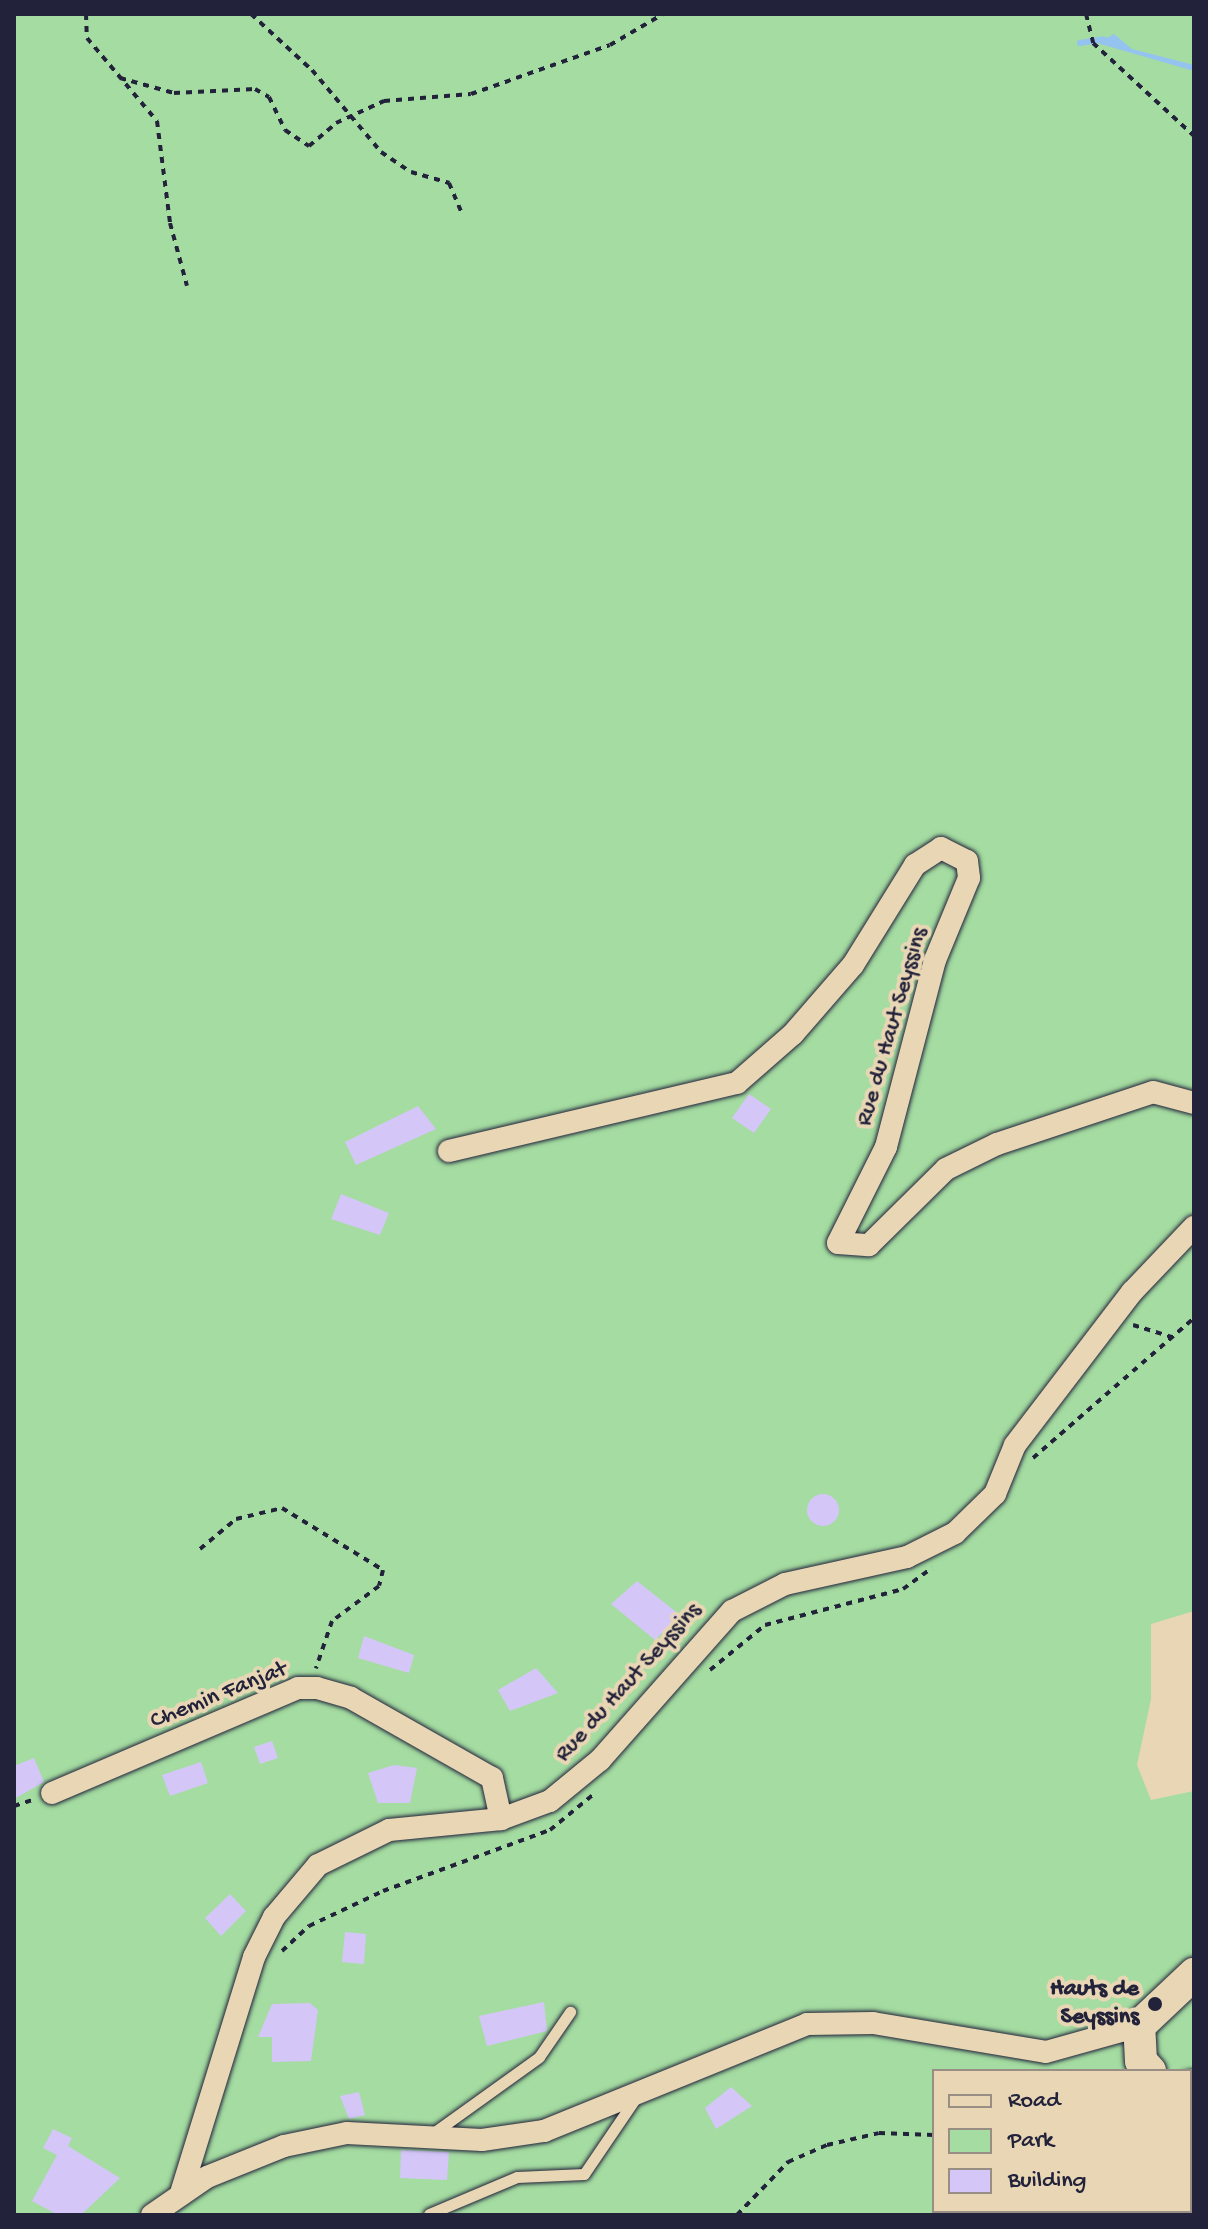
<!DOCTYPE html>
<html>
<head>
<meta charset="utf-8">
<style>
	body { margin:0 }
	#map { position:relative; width:1208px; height:2229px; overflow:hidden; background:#e9d6b4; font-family:"Gochi Hand",sans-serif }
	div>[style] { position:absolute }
	.green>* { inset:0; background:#a4dca1 }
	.water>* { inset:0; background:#95c3f0 }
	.stream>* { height:6px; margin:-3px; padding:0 3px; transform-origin:3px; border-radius:3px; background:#95c3f0 }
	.building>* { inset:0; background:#d4c7f8 }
	.round { border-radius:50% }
	.path>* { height:4px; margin-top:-2px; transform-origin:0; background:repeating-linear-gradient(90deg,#22223b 0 6px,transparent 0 12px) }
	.roads { filter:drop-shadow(0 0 2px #22223b) drop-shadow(0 0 2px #22223b) }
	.service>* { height:11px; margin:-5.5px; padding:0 5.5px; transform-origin:5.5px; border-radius:5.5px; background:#e9d6b4 }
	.minor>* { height:22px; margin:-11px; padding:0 11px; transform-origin:11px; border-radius:11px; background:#e9d6b4 }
	.secondary>* { height:32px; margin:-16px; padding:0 16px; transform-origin:16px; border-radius:16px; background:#e9d6b4 }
	.dots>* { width:22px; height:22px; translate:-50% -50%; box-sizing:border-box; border:4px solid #e9d6b4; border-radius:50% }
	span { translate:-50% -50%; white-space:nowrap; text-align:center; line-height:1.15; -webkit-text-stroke:8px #e9d6b4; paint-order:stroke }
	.street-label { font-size:24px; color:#22223b }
	.poi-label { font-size:24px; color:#22223b; font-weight:700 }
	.right { translate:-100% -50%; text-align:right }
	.frame { position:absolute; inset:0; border:16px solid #22223b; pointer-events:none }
	.legend { position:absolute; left:932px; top:2069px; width:260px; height:144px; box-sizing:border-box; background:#e9d6b4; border:2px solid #998e84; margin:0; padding:10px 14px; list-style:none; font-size:24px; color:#22223b }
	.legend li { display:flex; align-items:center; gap:16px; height:40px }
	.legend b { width:40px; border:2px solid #998e84 }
</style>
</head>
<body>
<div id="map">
	<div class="green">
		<i style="clip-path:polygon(evenodd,14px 14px,1194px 14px,1194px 1611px,1151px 1624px,1151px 1699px,1137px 1765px,1151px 1800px,1194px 1791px,1194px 2215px,14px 2215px,14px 14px,934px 2071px,1190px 2071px,1190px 2211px,934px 2211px,934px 2071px)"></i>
	</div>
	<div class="water">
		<i style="clip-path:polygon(1114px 34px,1132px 49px,1194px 65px,1194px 71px,1097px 43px)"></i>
	</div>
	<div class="stream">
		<i style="left:1080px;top:43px;width:24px;rotate:-9deg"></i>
	</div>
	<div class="building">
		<i style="clip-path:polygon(749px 1094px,771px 1109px,754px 1133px,732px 1118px)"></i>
		<i style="clip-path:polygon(418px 1106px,436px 1129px,356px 1165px,345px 1142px)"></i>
		<i style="clip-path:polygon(341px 1194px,389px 1213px,380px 1235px,331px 1219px)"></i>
		<i class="round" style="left:807px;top:1494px;width:32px;height:32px"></i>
		<i style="clip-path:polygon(637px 1581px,680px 1615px,655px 1640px,611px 1604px)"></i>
		<i style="clip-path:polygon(364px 1636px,414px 1655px,409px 1673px,358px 1658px)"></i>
		<i style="clip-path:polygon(536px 1668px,558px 1693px,510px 1711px,498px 1690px)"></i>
		<i style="clip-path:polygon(272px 1741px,278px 1758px,260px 1764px,254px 1747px)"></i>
		<i style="clip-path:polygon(34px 1758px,44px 1782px,14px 1799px,14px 1766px)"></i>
		<i style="clip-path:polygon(201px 1762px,208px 1783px,170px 1796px,162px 1775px)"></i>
		<i style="clip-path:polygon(394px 1765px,417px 1768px,410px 1803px,378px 1803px,368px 1773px)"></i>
		<i style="clip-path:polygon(230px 1894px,246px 1911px,221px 1936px,205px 1918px)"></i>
		<i style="clip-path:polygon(345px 1932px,366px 1934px,364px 1964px,342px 1962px)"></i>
		<i style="clip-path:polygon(544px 2002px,547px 2031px,487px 2046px,479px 2016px)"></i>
		<i style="clip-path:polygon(310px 2003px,318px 2010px,311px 2061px,272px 2062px,272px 2037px,258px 2037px,272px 2004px)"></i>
		<i style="clip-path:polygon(731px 2087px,752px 2106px,716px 2129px,705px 2108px)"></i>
		<i style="clip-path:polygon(359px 2092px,365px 2115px,349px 2119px,340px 2096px)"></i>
		<i style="clip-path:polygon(53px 2129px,72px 2138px,68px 2146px,120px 2178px,81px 2215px,58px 2215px,32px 2201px,57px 2155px,43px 2148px)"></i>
		<i style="clip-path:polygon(401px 2150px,449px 2152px,447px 2180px,400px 2178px)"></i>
	</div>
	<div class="path">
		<i style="left:86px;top:14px;width:24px;rotate:88deg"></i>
		<i style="left:87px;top:38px;width:109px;rotate:49.9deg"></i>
		<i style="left:157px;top:121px;width:103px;rotate:82.7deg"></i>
		<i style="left:170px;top:223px;width:65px;rotate:74.9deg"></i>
		<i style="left:251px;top:14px;width:83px;rotate:42.6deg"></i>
		<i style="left:312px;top:70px;width:107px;rotate:49.9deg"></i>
		<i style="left:381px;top:152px;width:36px;rotate:34deg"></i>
		<i style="left:411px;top:172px;width:40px;rotate:16deg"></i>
		<i style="left:449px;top:183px;width:34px;rotate:67deg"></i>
		<i style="left:1086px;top:14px;width:30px;rotate:76deg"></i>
		<i style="left:1093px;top:43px;width:137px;rotate:42.6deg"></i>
		<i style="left:120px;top:78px;width:56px;rotate:15.5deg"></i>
		<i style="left:174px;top:93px;width:81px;rotate:-2.8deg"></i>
		<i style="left:255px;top:89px;width:16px;rotate:30deg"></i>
		<i style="left:269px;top:97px;width:37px;rotate:64deg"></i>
		<i style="left:285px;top:130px;width:29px;rotate:34deg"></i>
		<i style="left:309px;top:146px;width:35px;rotate:-40deg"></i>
		<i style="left:336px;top:123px;width:53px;rotate:-24.6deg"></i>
		<i style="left:384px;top:101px;width:87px;rotate:-4.6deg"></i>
		<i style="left:471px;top:94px;width:147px;rotate:-19.4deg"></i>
		<i style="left:610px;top:45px;width:61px;rotate:-30.3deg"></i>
		<i style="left:1133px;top:1325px;width:41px;rotate:17.1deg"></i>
		<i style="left:1033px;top:1458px;width:213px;rotate:-41deg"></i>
		<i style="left:200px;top:1549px;width:47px;rotate:-39.8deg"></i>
		<i style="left:236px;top:1519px;width:47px;rotate:-13.4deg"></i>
		<i style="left:282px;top:1508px;width:119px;rotate:31.5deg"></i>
		<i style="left:383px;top:1570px;width:16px;rotate:104deg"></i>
		<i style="left:379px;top:1586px;width:59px;rotate:143.3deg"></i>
		<i style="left:332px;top:1621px;width:50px;rotate:108.8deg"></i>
		<i style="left:710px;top:1670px;width:71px;rotate:-39.3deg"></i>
		<i style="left:765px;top:1625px;width:143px;rotate:-14.6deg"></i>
		<i style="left:903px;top:1589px;width:36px;rotate:-36deg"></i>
		<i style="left:14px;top:1806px;width:22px;rotate:-18deg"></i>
		<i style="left:282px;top:1951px;width:37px;rotate:-43deg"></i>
		<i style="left:309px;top:1926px;width:82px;rotate:-25.3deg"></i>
		<i style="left:383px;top:1891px;width:178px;rotate:-20.1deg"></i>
		<i style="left:550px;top:1830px;width:58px;rotate:-39.4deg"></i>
		<i style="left:737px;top:2215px;width:74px;rotate:-46.1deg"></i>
		<i style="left:788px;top:2162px;width:43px;rotate:-23.6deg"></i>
		<i style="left:827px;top:2145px;width:53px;rotate:-13deg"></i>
		<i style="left:879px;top:2133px;width:55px;rotate:2.1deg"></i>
	</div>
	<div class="roads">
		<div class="service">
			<i style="left:432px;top:2134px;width:132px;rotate:-35.7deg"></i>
			<i style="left:539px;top:2057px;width:55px;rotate:-55.4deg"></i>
			<i style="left:429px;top:2214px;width:95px;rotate:-22.8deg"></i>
			<i style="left:517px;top:2177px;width:67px;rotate:-2.6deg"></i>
			<i style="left:584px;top:2174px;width:94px;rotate:-55.8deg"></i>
		</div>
		<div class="minor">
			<i style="left:449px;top:1151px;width:296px;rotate:-13.3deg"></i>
			<i style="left:737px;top:1083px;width:74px;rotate:-41.2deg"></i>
			<i style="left:793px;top:1034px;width:91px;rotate:-49deg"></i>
			<i style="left:853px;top:965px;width:118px;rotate:-58.2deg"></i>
			<i style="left:915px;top:865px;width:31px;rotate:-33deg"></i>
			<i style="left:941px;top:848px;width:29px;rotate:27deg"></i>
			<i style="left:967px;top:861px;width:17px;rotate:83deg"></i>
			<i style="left:969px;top:878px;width:89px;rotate:112.5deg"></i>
			<i style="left:935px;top:960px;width:193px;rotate:104.7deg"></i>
			<i style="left:886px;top:1147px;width:107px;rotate:116.6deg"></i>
			<i style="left:838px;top:1243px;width:31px;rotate:4deg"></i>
			<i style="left:869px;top:1245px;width:108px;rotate:-44.6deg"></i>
			<i style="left:946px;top:1169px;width:57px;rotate:-26.1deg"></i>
			<i style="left:997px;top:1144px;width:164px;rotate:-18.4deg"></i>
			<i style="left:1153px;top:1092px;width:42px;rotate:15deg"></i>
			<i style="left:52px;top:1793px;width:267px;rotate:-23.1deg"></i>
			<i style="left:298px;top:1688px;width:19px"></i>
			<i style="left:317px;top:1688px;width:35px;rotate:16deg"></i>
			<i style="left:351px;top:1698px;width:162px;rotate:29.6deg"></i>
			<i style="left:492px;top:1778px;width:42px;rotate:77.6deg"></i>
			<i style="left:181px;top:2193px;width:247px;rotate:-72.8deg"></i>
			<i style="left:254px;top:1957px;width:45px;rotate:-63.4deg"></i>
			<i style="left:274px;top:1917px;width:68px;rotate:-49.8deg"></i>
			<i style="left:318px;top:1865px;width:79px;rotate:-26.2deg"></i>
			<i style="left:389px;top:1830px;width:113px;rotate:-5.6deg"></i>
			<i style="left:501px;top:1819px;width:52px;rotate:-20.2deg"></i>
			<i style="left:550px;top:1801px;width:65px;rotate:-39.4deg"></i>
			<i style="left:600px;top:1760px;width:199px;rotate:-48.5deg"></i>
			<i style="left:732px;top:1611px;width:59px;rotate:-27deg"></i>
			<i style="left:785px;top:1584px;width:125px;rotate:-12.5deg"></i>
			<i style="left:907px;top:1557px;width:54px;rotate:-26.6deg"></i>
			<i style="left:955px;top:1533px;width:56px;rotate:-44.3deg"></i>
			<i style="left:995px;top:1494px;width:53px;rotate:-67.8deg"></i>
			<i style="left:1015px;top:1445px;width:193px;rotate:-52.6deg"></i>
			<i style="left:1132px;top:1292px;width:90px;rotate:-46.4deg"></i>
			<i style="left:152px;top:2215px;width:67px;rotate:-34.6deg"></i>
			<i style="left:207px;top:2177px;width:83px;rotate:-21.9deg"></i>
			<i style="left:284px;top:2146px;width:64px;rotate:-11.7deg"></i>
			<i style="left:347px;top:2133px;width:135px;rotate:3deg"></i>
			<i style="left:482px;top:2140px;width:63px;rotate:-8.3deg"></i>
			<i style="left:544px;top:2131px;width:284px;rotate:-22.1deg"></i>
			<i style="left:807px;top:2024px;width:66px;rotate:-0.9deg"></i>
			<i style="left:873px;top:2023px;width:175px;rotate:9.5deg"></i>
			<i style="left:1046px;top:2052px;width:97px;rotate:-15.6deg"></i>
		</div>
		<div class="secondary">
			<i style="left:1150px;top:2071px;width:13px;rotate:-132deg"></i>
			<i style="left:1141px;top:2061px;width:35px;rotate:-93deg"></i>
			<i style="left:1139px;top:2026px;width:76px;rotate:-43.4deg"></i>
			<i style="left:1190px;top:2087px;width:4px;rotate:-14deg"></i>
		</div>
	</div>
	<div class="dots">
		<i style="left:1155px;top:2004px;background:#22223b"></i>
	</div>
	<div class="street-label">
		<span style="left:893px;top:1027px;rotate:-74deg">Rue du Haut Seyssins</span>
		<span style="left:629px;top:1683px;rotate:-48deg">Rue du Haut Seyssins</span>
		<span style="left:219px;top:1696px;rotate:-22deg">Chemin Fanjat</span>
	</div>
	<div class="poi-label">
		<span class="right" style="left:1139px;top:2004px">Hauts de<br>Seyssins</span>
	</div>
	<div class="frame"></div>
	<ul class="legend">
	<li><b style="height:10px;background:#e9d6b4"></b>Road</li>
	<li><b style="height:22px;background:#a4dca1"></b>Park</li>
	<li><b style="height:22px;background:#d4c7f8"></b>Building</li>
	</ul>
</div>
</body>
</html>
